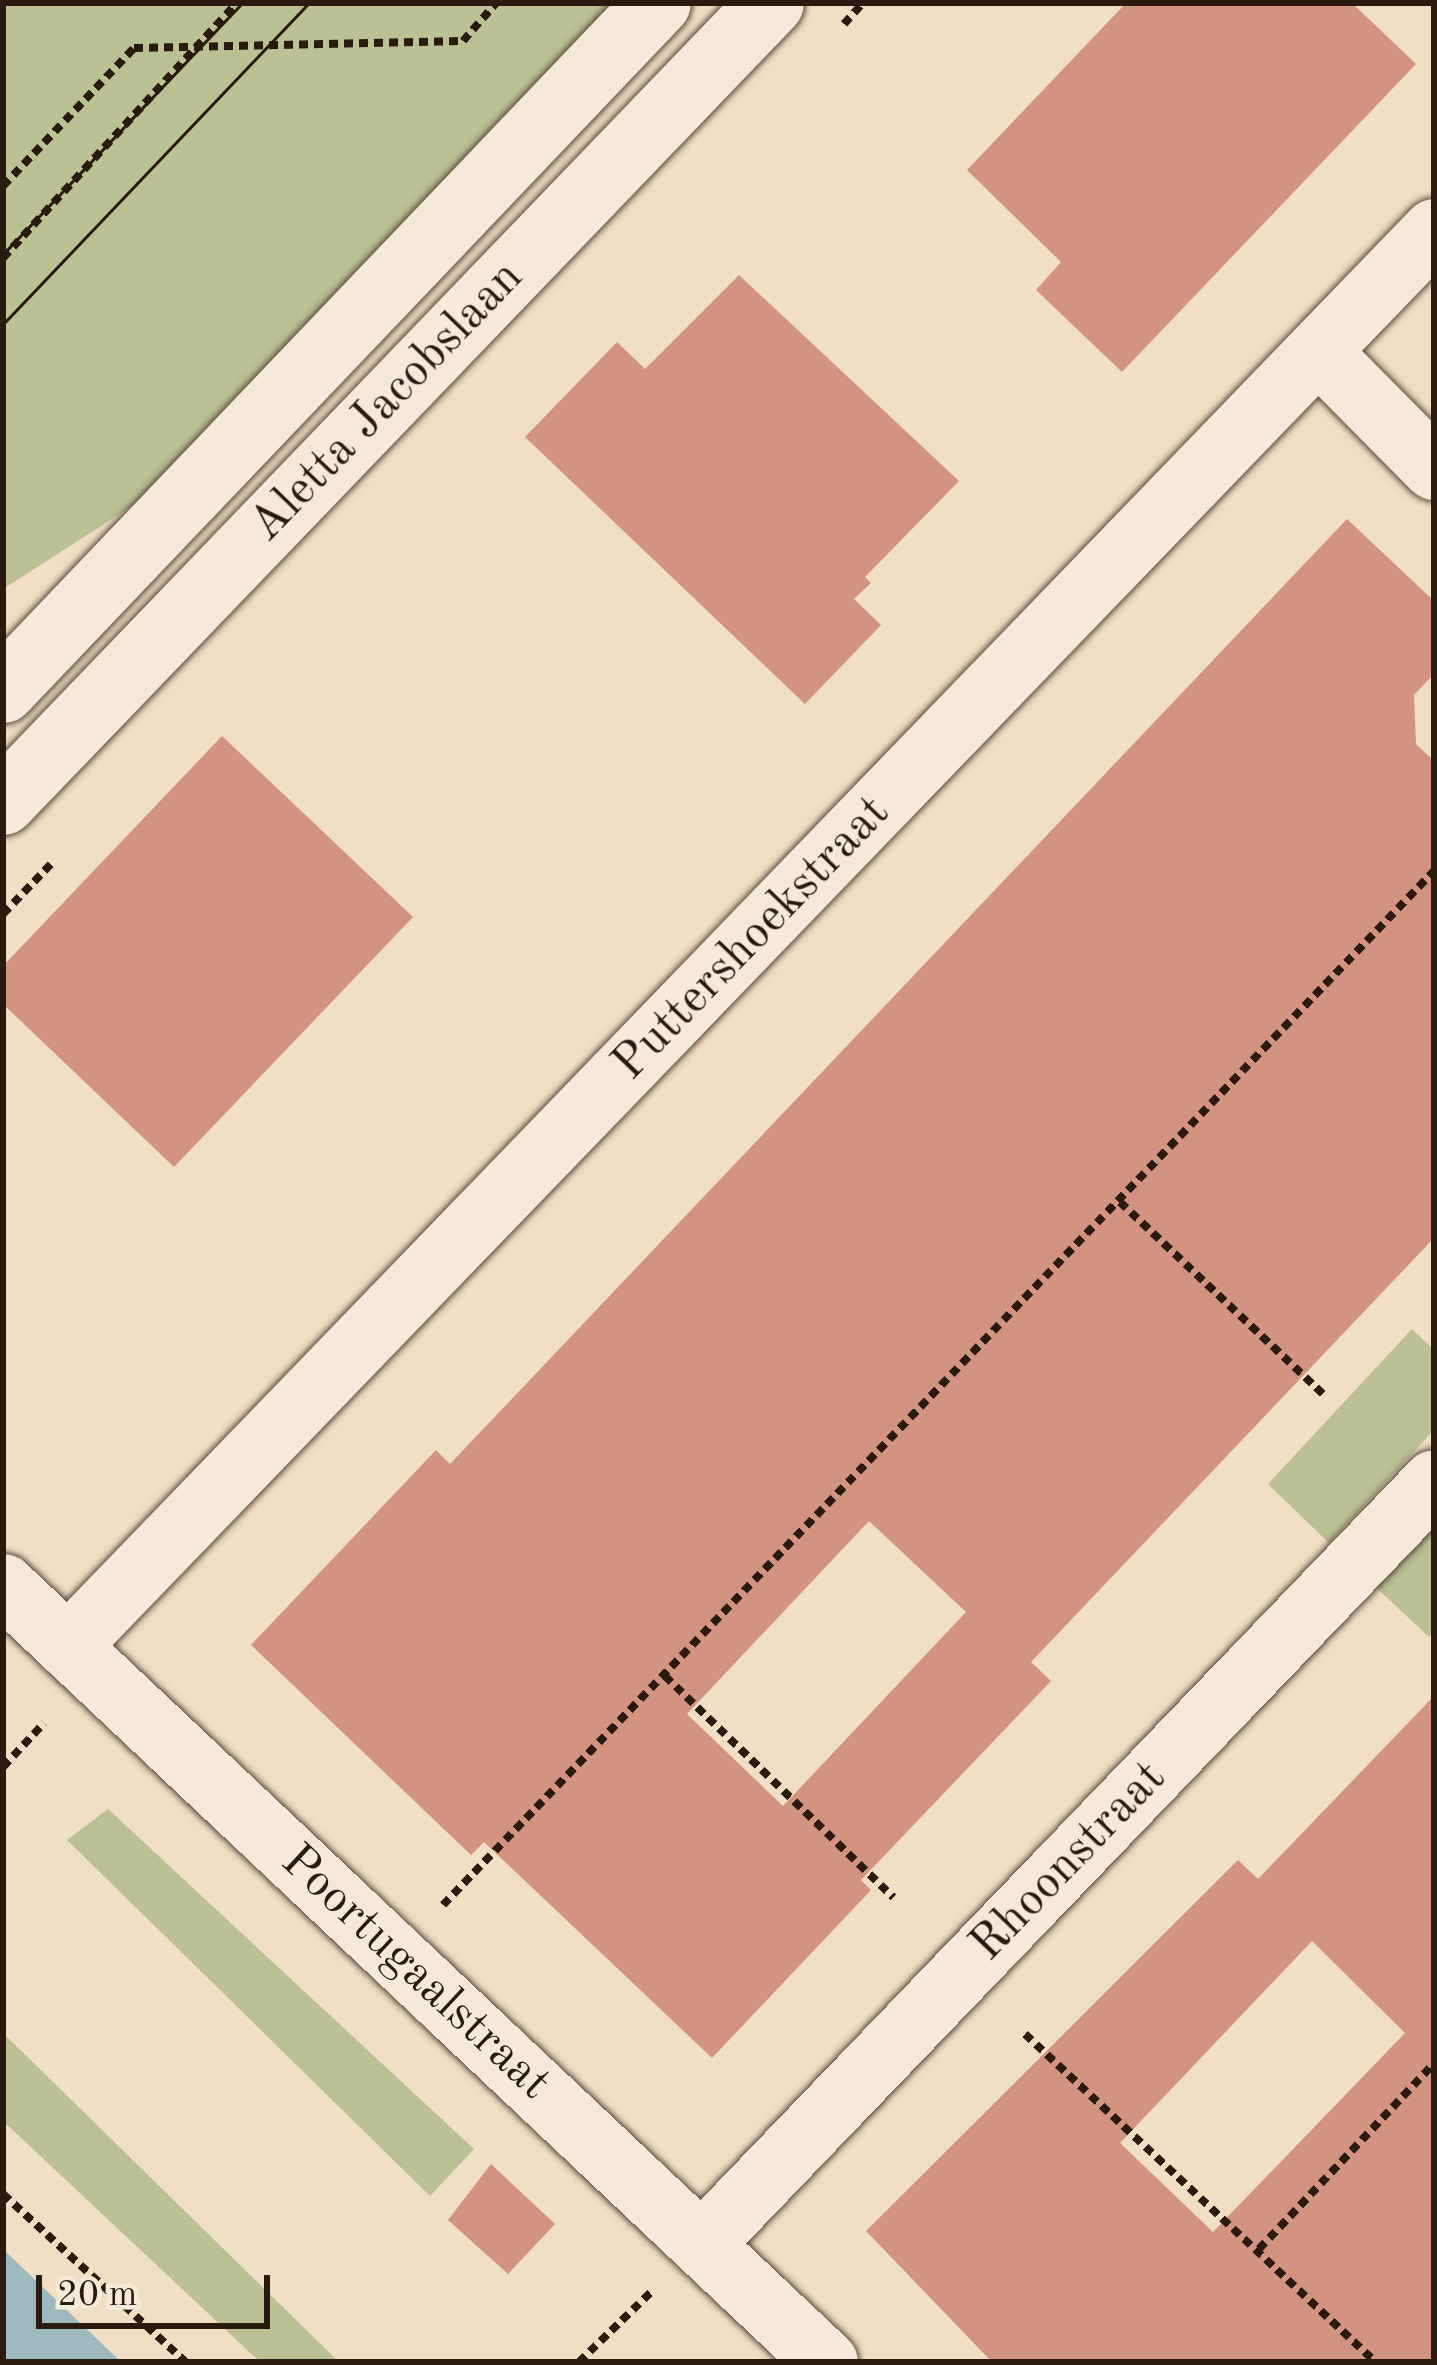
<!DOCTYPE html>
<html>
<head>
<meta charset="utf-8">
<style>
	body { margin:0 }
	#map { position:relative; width:1437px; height:2365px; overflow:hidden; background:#f0dfc4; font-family:"Old Standard TT",serif }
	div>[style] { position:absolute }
	.green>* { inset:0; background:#bbc193 }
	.water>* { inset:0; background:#9fbabf }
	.building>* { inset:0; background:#d29380 }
	.path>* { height:8px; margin-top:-4px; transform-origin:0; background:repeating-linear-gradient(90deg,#2a1a10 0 9px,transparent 0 15px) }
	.roads { filter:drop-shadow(0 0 3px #5c4b3d) drop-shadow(0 0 3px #5c4b3d) }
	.street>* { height:63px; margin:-31.5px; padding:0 31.5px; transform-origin:31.5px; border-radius:31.5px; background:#f5ead9 }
	.secondary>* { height:66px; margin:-33px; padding:0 33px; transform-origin:33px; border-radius:33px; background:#f5ead9 }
	.tram>* { height:3px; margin:-1.5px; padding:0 1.5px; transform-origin:1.5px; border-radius:1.5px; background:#2a1a10 }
	span { translate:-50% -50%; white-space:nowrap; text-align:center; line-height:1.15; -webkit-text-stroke:9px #f5ead9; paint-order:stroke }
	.street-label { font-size:48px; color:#2a1a10 }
	.frame { position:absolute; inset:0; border:6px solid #2a1a10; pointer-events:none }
	.scale { position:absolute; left:36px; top:2275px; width:234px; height:54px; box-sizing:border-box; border:6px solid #2a1a10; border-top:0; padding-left:15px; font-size:36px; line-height:42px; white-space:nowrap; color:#2a1a10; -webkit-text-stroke:9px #f5ead9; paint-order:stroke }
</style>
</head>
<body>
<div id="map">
	<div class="green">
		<i style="clip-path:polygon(3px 3px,617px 3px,140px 501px,3px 589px)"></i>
		<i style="clip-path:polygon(1412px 1329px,1434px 1350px,1434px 1430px,1329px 1543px,1268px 1484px)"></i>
		<i style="clip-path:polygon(1434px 1508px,1434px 1632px,1429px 1637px,1366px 1578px)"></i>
		<i style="clip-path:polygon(108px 1809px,474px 2149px,430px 2196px,67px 1840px)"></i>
		<i style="clip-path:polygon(3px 2033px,339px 2362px,260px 2362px,3px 2121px)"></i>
	</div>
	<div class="water">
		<i style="clip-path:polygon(3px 2249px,121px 2362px,3px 2362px)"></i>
	</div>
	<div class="building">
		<i style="clip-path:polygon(1126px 3px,1352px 3px,1416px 64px,1122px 372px,1036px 290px,1061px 262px,967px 170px)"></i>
		<i style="clip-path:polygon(739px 275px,959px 481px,865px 577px,871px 583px,854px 599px,881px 625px,805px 704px,525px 437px,617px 342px,645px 369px)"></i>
		<i style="clip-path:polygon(evenodd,1347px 519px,1434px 601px,1434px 674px,1414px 695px,1416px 744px,1434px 761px,1434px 1238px,1031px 1662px,1051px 1681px,861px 1880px,871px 1890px,712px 2058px,484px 1842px,471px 1855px,251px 1645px,436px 1450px,450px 1464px,1347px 519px,869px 1521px,966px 1612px,783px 1806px,687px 1714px,869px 1521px)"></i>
		<i style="clip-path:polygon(222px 736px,413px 917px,174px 1167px,3px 1004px,3px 966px)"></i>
		<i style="clip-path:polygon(evenodd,1434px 1696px,1434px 2362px,992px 2362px,866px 2231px,1238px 1860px,1258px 1879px,1434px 1696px,1312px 1941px,1405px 2033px,1213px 2232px,1120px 2143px,1312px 1941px)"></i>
		<i style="clip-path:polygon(491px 2164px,555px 2224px,508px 2274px,448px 2220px)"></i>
	</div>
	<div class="path">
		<i style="left:844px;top:24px;width:28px;rotate:-48deg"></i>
		<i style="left:3px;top:186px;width:190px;rotate:-46.5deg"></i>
		<i style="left:134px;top:48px;width:329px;rotate:-1.2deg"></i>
		<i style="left:463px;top:41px;width:50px;rotate:-49deg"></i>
		<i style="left:3px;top:258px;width:346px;rotate:-47.5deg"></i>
		<i style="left:3px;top:914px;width:69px;rotate:-46.2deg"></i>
		<i style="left:1120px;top:1202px;width:281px;rotate:43.4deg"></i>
		<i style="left:665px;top:1676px;width:318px;rotate:44.1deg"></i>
		<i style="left:3px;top:1767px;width:60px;rotate:-47deg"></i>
		<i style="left:443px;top:1905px;width:1432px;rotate:-46.22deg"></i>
		<i style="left:1025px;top:2034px;width:480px;rotate:43.1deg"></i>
		<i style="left:3px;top:2194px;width:248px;rotate:42.6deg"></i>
		<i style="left:1259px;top:2249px;width:255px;rotate:-46.7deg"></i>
		<i style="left:579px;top:2362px;width:100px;rotate:-44.2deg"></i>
	</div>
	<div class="roads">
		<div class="street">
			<i style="left:1320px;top:353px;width:162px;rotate:45.3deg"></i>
			<i style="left:3px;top:1585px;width:1132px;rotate:43.35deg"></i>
			<i style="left:67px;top:1646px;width:1968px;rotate:-46.01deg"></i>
			<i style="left:703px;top:2242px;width:1055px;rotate:-46.15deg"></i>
		</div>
		<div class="secondary">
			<i style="left:3px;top:690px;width:949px;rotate:-46.37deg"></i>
			<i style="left:3px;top:802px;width:1108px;rotate:-46.13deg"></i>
		</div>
	</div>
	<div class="tram">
		<i style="left:3px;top:254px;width:347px;rotate:-46.4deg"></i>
		<i style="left:3px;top:324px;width:443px;rotate:-46.4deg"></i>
	</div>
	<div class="street-label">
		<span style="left:387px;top:402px;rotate:-46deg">Aletta Jacobslaan</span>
		<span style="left:752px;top:939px;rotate:-46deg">Puttershoekstraat</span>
		<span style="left:1069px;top:1862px;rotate:-46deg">Rhoonstraat</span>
		<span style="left:415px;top:1973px;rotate:43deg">Poortugaalstraat</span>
	</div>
	<div class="frame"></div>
	<div class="scale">20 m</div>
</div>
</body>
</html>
